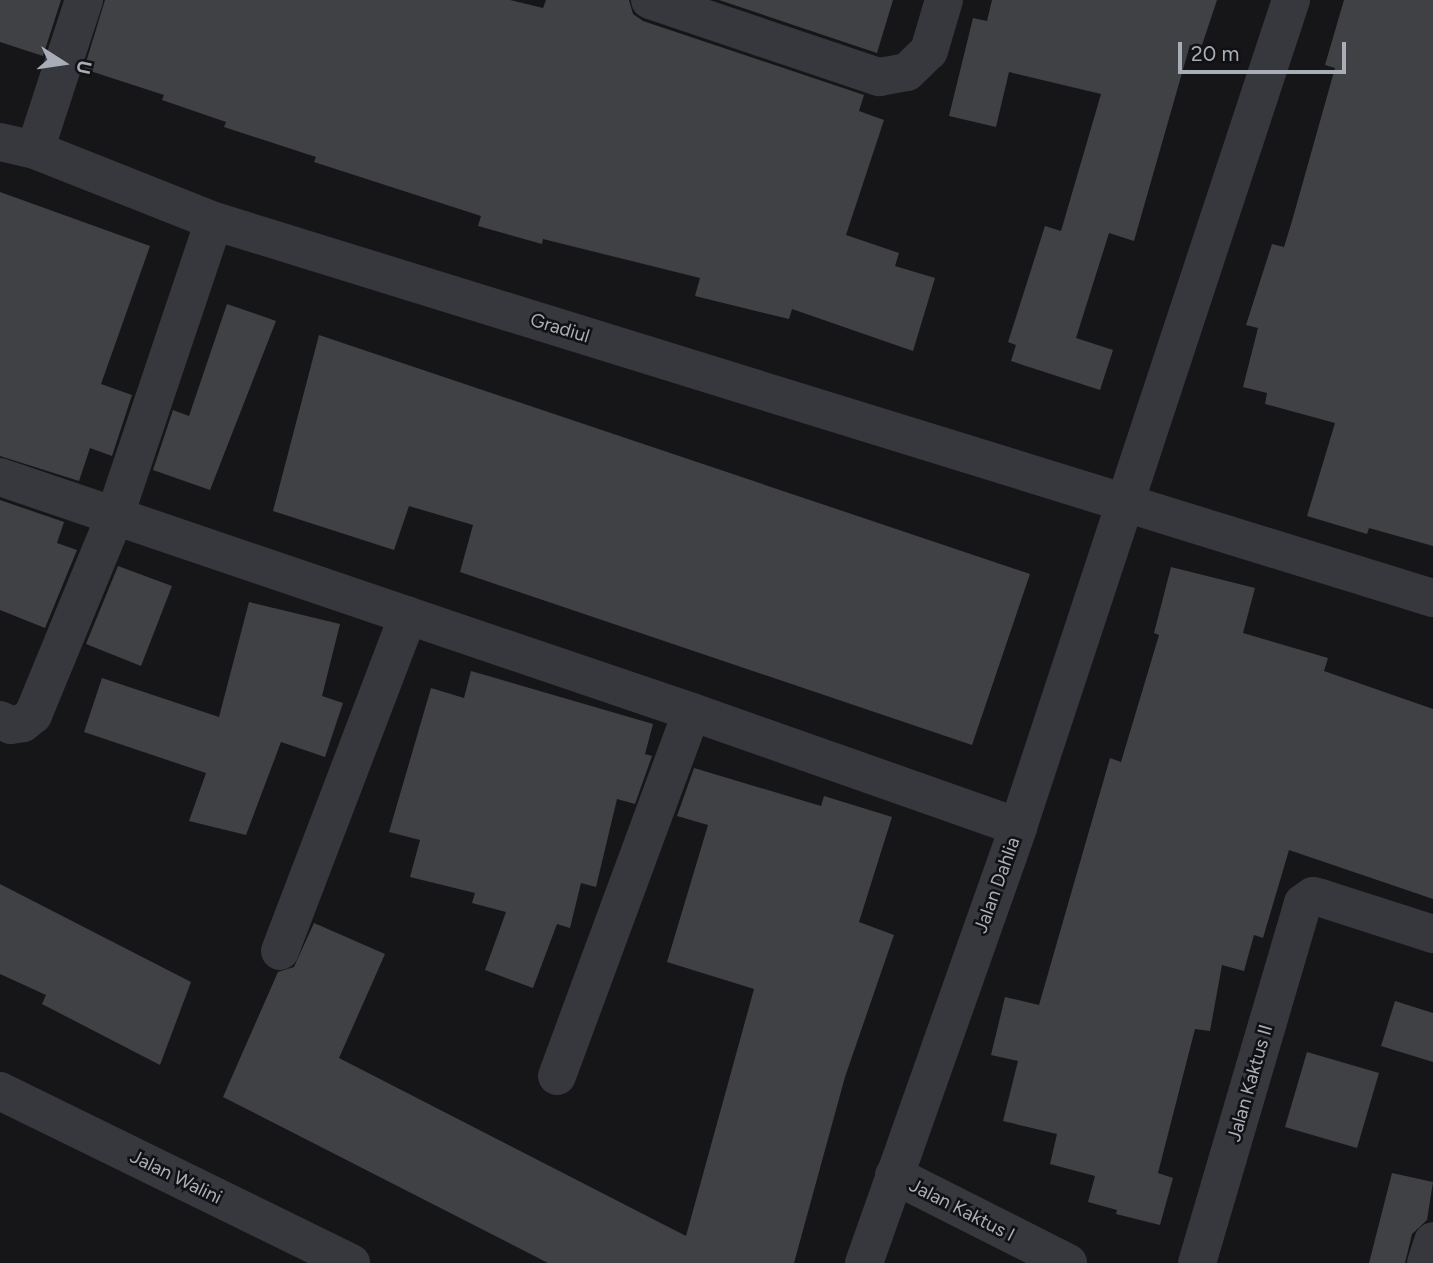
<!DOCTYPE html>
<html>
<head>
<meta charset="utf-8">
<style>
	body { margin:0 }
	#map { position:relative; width:1433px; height:1263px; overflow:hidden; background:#161618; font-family:Figtree,sans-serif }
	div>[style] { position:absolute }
	.building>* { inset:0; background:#404145 }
	.minor>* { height:38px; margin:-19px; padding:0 19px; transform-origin:19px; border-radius:19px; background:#37383d }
	.tertiary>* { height:38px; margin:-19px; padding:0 19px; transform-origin:19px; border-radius:19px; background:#37383d }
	span { translate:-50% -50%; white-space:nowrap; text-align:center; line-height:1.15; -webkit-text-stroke:5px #111113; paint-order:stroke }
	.street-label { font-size:19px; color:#a8adb8 }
	.north { position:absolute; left:28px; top:28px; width:70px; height:70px; -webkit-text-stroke:5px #111113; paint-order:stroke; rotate:102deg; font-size:19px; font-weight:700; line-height:28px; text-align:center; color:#a8adb8 }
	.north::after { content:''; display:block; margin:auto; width:24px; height:32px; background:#a8adb8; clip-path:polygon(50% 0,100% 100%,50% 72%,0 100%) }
	.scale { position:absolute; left:1178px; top:42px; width:168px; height:32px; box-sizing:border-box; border:4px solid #a8adb8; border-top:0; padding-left:9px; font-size:21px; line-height:24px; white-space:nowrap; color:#a8adb8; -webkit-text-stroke:5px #111113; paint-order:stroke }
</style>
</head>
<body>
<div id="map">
	<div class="building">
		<i style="clip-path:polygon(0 0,61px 0,43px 56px,0 42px)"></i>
		<i style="clip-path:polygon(105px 0,510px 0,543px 8px,546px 0,629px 0,633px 14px,643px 21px,864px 95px,859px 111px,884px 120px,846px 235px,899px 253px,895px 266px,935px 278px,913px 351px,792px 309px,789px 319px,695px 296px,700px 278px,543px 239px,542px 244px,478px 226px,481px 216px,314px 162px,316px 157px,224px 127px,226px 122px,162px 100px,164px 95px,84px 69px)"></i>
		<i style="clip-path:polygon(719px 0,893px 0,877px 53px)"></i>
		<i style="clip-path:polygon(992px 0,1217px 0,1201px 48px,1190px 45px,1134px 241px,1109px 233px,1076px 338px,1113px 350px,1100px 390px,1011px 361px,1016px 345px,1008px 342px,1045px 226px,1061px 231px,1101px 94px,1009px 72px,996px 127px,949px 116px,973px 18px,987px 21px)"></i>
		<i style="clip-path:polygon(1344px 0,1433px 0,1433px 546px,1369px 528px,1367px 534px,1307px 516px,1335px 423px,1265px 404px,1267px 393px,1243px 387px,1258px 328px,1246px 325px,1272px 244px,1284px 247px,1292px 221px,1335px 68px,1325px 65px)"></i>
		<i style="clip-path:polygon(0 192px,150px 246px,101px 384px,132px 395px,112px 456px,90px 448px,79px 481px,0 456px)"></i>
		<i style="clip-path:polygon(227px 304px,276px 321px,210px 490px,153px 470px,173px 410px,189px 416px)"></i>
		<i style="clip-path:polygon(319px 335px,1030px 574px,972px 745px,460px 572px,473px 525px,409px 506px,394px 550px,273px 511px)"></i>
		<i style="clip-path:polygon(0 500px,64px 522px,57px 543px,77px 550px,45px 628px,0 610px)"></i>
		<i style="clip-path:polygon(118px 566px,172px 586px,141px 666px,86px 644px)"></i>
		<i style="clip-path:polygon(1171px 567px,1255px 588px,1243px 633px,1328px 658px,1324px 671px,1433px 709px,1433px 899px,1289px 850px,1263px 938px,1254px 935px,1244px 971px,1222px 965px,1210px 1031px,1195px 1029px,1158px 1173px,1173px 1178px,1160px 1225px,1116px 1214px,1117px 1210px,1088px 1202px,1095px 1176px,1050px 1164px,1057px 1134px,1003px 1121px,1018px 1061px,991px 1055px,1005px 997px,1039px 1005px,1110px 758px,1121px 762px,1159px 635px,1154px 633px)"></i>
		<i style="clip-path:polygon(249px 602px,340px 624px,322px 696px,343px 703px,325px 757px,281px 742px,246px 835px,189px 821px,206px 773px,84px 732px,102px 678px,219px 717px)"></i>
		<i style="clip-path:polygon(471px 671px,653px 724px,645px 754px,652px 756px,635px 804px,617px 799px,596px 887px,581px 883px,570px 928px,557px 924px,533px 988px,485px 970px,506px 912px,472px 903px,475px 893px,410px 877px,420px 840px,389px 832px,431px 688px,464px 698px)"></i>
		<i style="clip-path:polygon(694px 768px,821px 806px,824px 796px,892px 817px,859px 922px,894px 935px,845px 1077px,794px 1263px,548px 1263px,223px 1097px,278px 972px,294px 967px,314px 923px,385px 954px,339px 1058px,686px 1236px,754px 989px,667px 962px,708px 825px,677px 816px)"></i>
		<i style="clip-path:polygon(0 884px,191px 982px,160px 1065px,42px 1004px,46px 995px,0 974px)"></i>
		<i style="clip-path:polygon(1395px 1001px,1433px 1013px,1433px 1062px,1381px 1046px)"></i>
		<i style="clip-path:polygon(1307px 1052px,1379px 1073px,1357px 1148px,1285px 1127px)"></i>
		<i style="clip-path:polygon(1392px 1173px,1433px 1182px,1427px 1220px,1412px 1234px,1405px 1263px,1369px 1263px)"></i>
	</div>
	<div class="minor">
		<i style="left:650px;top:0;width:242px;rotate:18.6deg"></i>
		<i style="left:879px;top:77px;width:28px;rotate:-10deg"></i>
		<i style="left:907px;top:72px;width:30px;rotate:-44deg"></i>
		<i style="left:929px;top:51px;width:53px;rotate:-73.6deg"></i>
		<i style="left:0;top:142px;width:36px;rotate:13deg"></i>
		<i style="left:35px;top:150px;width:193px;rotate:21.6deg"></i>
		<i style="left:214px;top:221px;width:1276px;rotate:17.19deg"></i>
		<i style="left:35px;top:150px;width:158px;rotate:-71.9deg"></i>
		<i style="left:0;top:477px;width:731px;rotate:18.76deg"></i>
		<i style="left:692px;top:712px;width:346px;rotate:19.4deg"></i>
		<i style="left:0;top:720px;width:12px;rotate:24deg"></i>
		<i style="left:11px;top:725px;width:12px;rotate:-9deg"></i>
		<i style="left:23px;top:723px;width:13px;rotate:-39deg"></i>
		<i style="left:33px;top:715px;width:213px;rotate:-67.6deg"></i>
		<i style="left:114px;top:518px;width:313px;rotate:-71.4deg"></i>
		<i style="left:280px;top:951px;width:359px;rotate:-69.1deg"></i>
		<i style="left:557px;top:1076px;width:388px;rotate:-69.7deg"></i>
		<i style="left:894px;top:1175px;width:195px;rotate:26.8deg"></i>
		<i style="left:864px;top:1263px;width:462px;rotate:-70.5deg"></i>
		<i style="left:1018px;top:827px;width:871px;rotate:-71.73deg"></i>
		<i style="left:1197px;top:1263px;width:375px;rotate:-73.6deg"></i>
		<i style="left:1303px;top:903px;width:12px;rotate:-35deg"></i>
		<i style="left:1313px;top:896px;width:8px;rotate:14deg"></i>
		<i style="left:1321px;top:898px;width:118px;rotate:17.8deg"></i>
		<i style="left:1426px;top:1263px;width:23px;rotate:-72deg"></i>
	</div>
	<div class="tertiary">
		<i style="left:0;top:1091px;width:391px;rotate:26.1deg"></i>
	</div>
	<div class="street-label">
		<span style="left:560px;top:328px;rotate:17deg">Gradiul</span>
		<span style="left:997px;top:885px;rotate:-70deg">Jalan Dahlia</span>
		<span style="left:1250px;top:1083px;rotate:-74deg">Jalan Kaktus II</span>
		<span style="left:176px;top:1177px;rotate:26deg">Jalan Walini</span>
		<span style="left:962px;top:1210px;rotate:27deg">Jalan Kaktus I</span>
	</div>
	<div class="north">U</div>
	<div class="scale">20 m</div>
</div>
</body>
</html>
